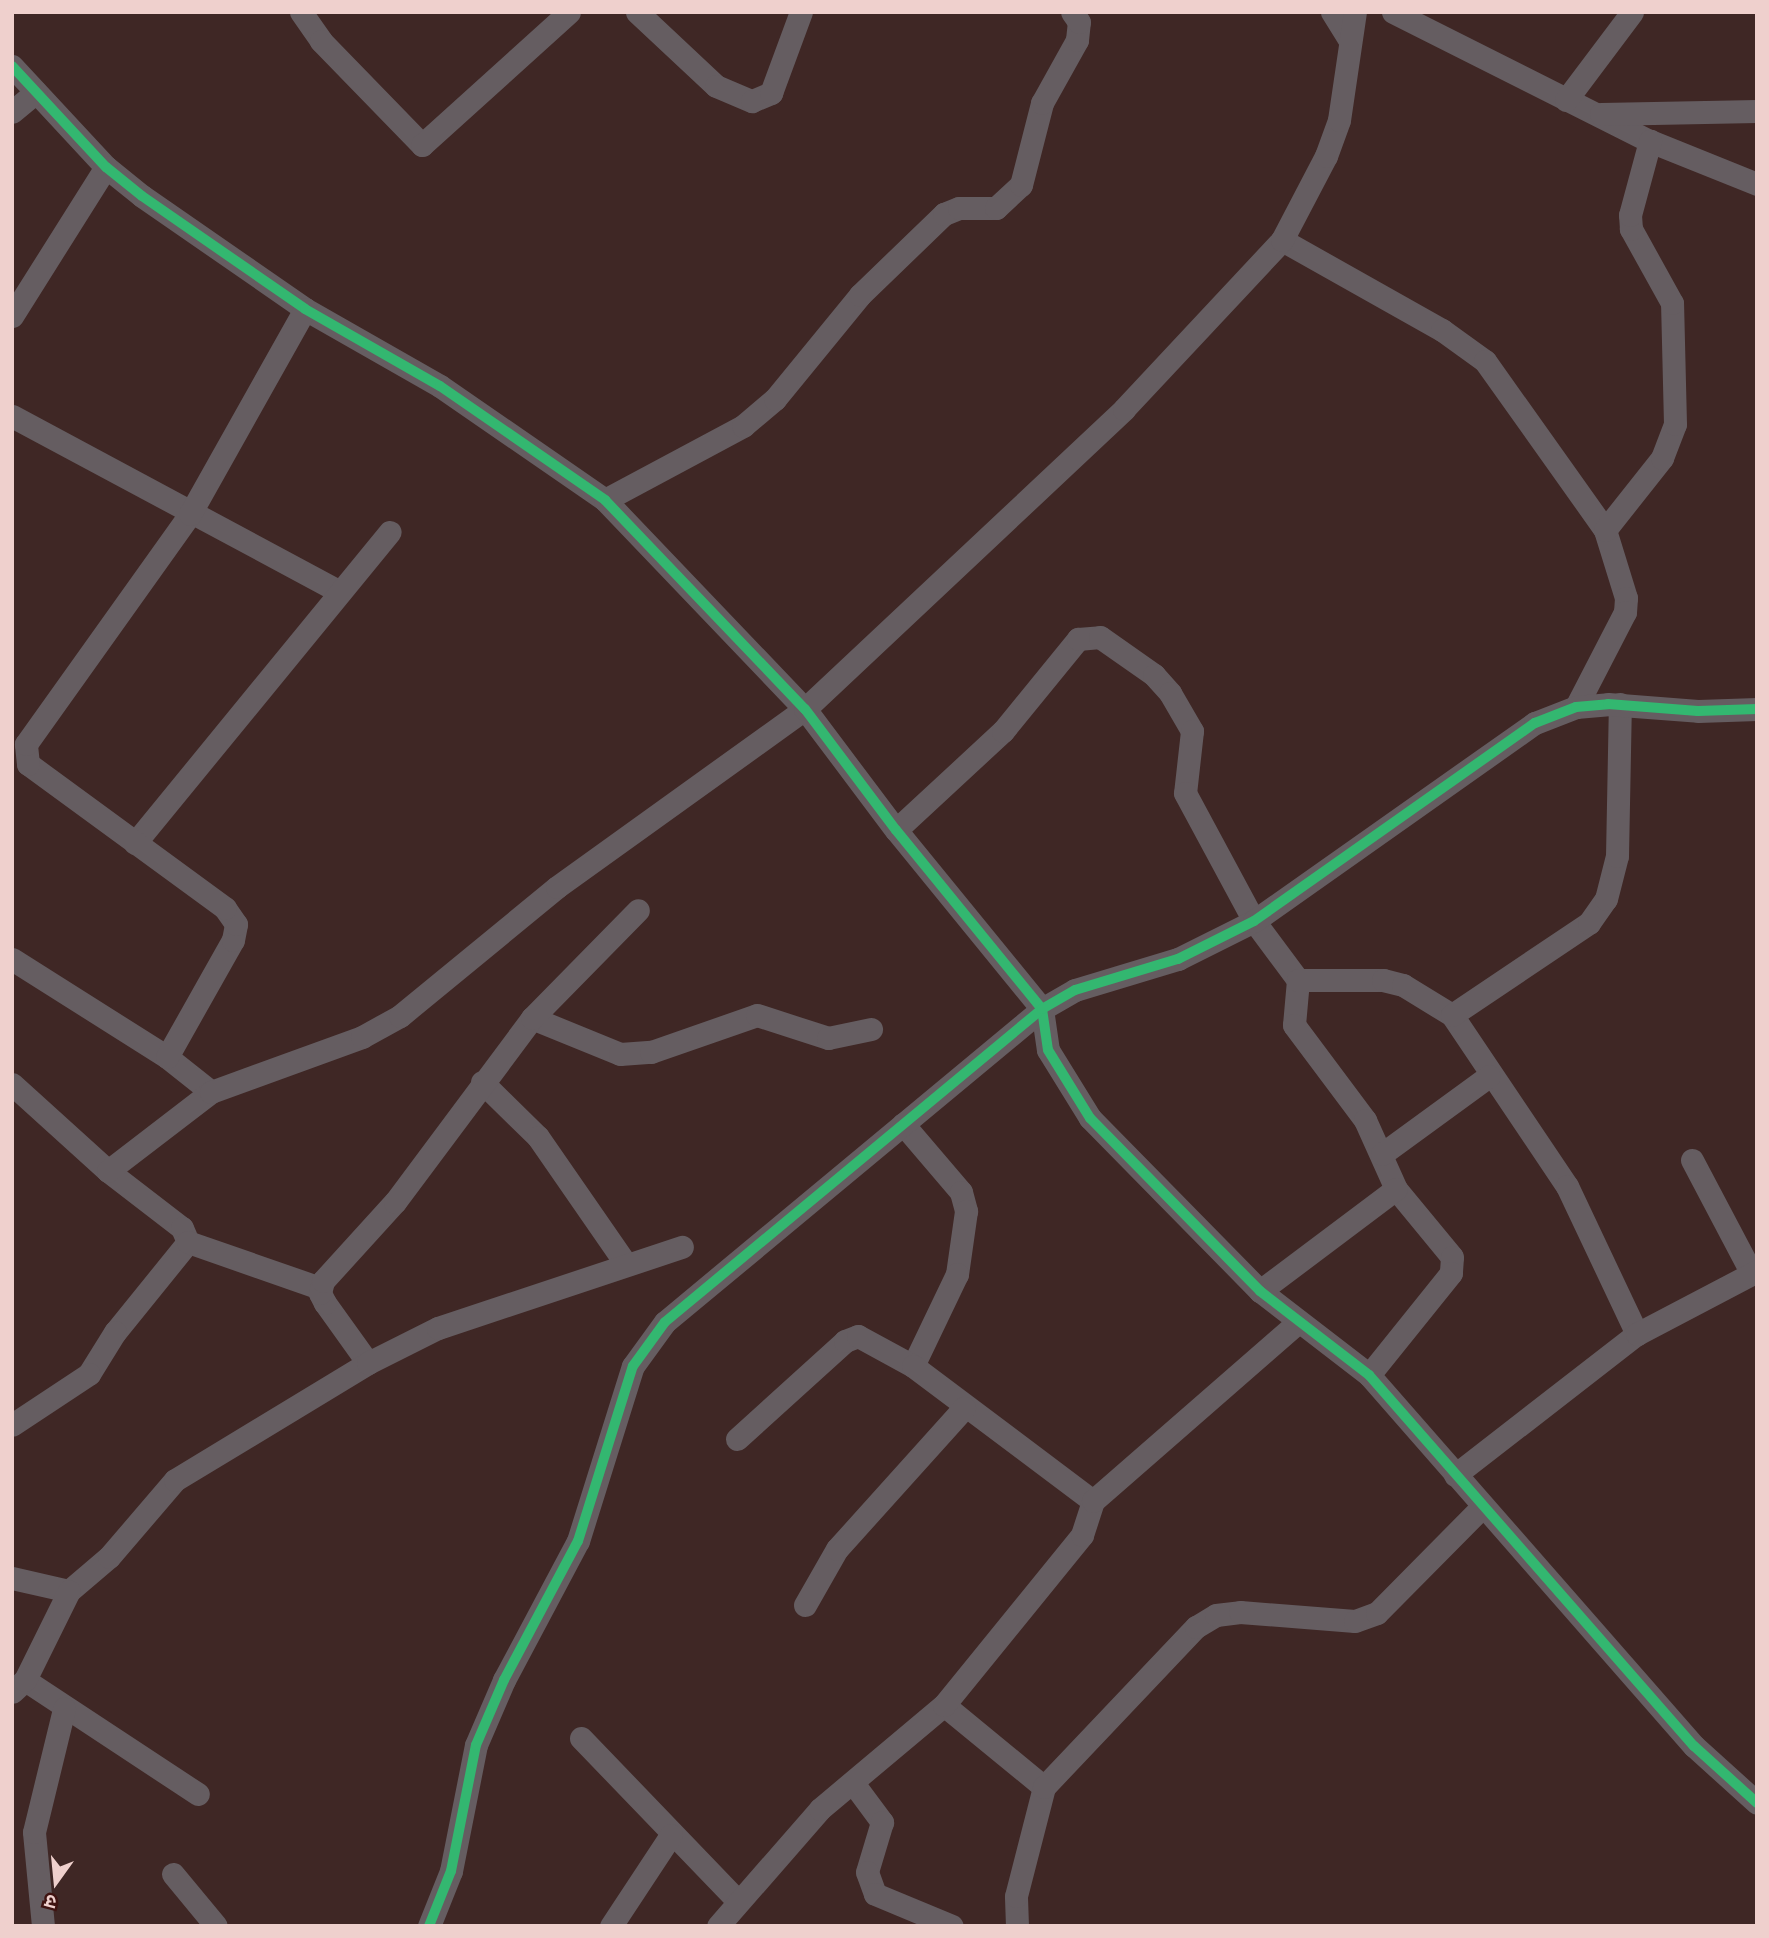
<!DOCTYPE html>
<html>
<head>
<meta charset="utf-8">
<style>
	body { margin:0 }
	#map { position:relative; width:1769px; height:1938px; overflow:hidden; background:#3f2725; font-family:"IBM Plex Sans","Noto Sans Devanagari",sans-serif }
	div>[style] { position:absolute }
	.minor>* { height:23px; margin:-11.5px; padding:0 11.5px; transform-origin:11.5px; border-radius:11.5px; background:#655d61 }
	.cycleway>* { height:10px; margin:-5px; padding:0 5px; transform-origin:5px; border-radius:5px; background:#33b770 }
	span { translate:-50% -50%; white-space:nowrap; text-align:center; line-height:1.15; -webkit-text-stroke:6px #3f1311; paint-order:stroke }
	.frame { position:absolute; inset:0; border:14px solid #efd0cd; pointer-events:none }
	.north { position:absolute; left:21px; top:1847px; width:70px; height:70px; -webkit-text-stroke:5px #3f1311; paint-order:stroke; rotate:195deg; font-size:19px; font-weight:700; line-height:28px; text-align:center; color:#efd0cd }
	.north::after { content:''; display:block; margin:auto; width:24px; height:32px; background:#efd0cd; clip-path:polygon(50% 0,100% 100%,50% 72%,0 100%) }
</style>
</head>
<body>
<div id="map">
	<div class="minor">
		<i style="left:301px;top:12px;width:35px;rotate:55deg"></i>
		<i style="left:321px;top:41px;width:145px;rotate:45.8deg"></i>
		<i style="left:422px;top:145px;width:198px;rotate:-42.1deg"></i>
		<i style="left:637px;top:12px;width:108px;rotate:43.1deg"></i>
		<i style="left:716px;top:86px;width:39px;rotate:23deg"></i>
		<i style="left:752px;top:101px;width:21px;rotate:-23deg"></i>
		<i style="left:771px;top:93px;width:86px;rotate:-69.7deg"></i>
		<i style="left:1332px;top:12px;width:34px;rotate:58deg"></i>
		<i style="left:1393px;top:12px;width:288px;rotate:26.7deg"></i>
		<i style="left:1650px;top:141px;width:115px;rotate:21.9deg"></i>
		<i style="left:12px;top:66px;width:138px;rotate:47.1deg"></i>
		<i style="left:106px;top:167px;width:46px;rotate:38.9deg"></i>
		<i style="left:142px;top:196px;width:198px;rotate:34.7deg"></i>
		<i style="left:305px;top:309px;width:155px;rotate:29.7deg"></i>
		<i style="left:440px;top:386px;width:201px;rotate:34.6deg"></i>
		<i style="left:605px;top:500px;width:289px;rotate:46.3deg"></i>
		<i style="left:805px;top:709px;width:151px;rotate:53.1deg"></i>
		<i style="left:896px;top:830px;width:231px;rotate:50.8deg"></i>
		<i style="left:1042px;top:1009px;width:41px;rotate:81.7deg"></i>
		<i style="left:1048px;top:1050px;width:80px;rotate:58.3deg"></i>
		<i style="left:1090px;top:1118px;width:243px;rotate:45.5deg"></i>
		<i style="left:1260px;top:1291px;width:138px;rotate:37.6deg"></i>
		<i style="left:1369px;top:1375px;width:493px;rotate:48.8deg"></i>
		<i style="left:1694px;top:1746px;width:85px;rotate:42.1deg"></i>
		<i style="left:1566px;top:100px;width:110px;rotate:-53.1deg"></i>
		<i style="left:12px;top:112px;width:31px;rotate:-40deg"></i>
		<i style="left:1601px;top:114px;width:156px;rotate:-1.1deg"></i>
		<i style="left:1282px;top:240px;width:184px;rotate:29.4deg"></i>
		<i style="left:1442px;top:330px;width:53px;rotate:35.8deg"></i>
		<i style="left:1485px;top:361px;width:207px;rotate:54.6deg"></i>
		<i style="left:1605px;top:530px;width:71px;rotate:72.8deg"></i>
		<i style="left:1626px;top:598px;width:14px;rotate:94deg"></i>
		<i style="left:1625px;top:612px;width:107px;rotate:117.3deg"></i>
		<i style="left:12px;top:316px;width:176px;rotate:-57.8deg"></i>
		<i style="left:12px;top:416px;width:372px;rotate:28.2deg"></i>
		<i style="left:605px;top:500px;width:157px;rotate:-28.2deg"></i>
		<i style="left:743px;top:426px;width:42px;rotate:-40.2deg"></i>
		<i style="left:775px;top:399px;width:134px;rotate:-50.7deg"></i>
		<i style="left:860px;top:295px;width:117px;rotate:-44deg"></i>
		<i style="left:944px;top:214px;width:16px;rotate:-22deg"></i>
		<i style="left:959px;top:208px;width:37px"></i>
		<i style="left:996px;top:208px;width:34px;rotate:-43deg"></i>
		<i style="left:1021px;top:185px;width:85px;rotate:-75.6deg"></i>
		<i style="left:1042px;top:103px;width:72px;rotate:-60.9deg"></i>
		<i style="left:1077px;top:40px;width:18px;rotate:-84deg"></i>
		<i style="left:1079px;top:22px;width:12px;rotate:-125deg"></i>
		<i style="left:1605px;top:530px;width:92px;rotate:-51.6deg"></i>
		<i style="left:1662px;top:458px;width:36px;rotate:-69deg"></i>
		<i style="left:1675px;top:424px;width:121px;rotate:-91.4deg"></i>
		<i style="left:1672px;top:303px;width:85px;rotate:-119deg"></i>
		<i style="left:1631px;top:229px;width:14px;rotate:-94deg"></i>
		<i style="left:1630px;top:215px;width:77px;rotate:-74.9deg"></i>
		<i style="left:896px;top:830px;width:146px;rotate:-42.8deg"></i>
		<i style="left:1003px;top:731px;width:119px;rotate:-50.8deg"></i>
		<i style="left:1078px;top:639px;width:22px;rotate:-5deg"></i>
		<i style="left:1100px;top:637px;width:66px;rotate:35.1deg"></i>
		<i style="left:1154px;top:675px;width:24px;rotate:48deg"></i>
		<i style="left:1170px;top:693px;width:44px;rotate:59.9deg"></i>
		<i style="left:1192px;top:731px;width:62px;rotate:96.4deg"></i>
		<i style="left:1185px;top:793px;width:145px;rotate:61.7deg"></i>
		<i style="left:1254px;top:921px;width:74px;rotate:53.3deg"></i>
		<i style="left:1298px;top:980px;width:45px;rotate:95.1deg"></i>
		<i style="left:1294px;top:1025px;width:119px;rotate:53.2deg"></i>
		<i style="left:1365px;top:1120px;width:76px;rotate:65.8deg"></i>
		<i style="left:1396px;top:1189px;width:88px;rotate:50.5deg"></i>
		<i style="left:1452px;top:1257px;width:16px;rotate:94deg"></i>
		<i style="left:1451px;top:1273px;width:131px;rotate:128.8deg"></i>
		<i style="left:135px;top:843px;width:402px;rotate:-50.7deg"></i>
		<i style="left:12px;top:959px;width:183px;rotate:32.3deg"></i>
		<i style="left:167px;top:1057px;width:56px;rotate:38.5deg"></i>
		<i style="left:1298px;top:980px;width:85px"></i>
		<i style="left:1383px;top:980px;width:21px;rotate:14deg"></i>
		<i style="left:1403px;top:985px;width:57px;rotate:31.5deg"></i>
		<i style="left:1452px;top:1015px;width:206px;rotate:56.1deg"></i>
		<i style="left:1567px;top:1186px;width:164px;rotate:64.7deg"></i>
		<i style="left:1452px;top:1015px;width:165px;rotate:-33.9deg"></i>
		<i style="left:1589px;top:923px;width:29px;rotate:-55deg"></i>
		<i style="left:1606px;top:899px;width:44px;rotate:-75.7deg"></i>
		<i style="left:1617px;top:856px;width:152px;rotate:-88.9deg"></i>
		<i style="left:532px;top:1018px;width:95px;rotate:22.2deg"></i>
		<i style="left:620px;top:1054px;width:31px;rotate:-4deg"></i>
		<i style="left:651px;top:1052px;width:112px;rotate:-19.2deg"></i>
		<i style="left:757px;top:1015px;width:75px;rotate:17.9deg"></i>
		<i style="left:828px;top:1038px;width:44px;rotate:-11.8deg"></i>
		<i style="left:167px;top:1057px;width:134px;rotate:-60.6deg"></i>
		<i style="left:233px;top:940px;width:16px;rotate:-79deg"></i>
		<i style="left:236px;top:924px;width:19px;rotate:-125deg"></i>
		<i style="left:225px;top:908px;width:244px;rotate:-143.8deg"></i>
		<i style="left:28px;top:764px;width:20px;rotate:-96deg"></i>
		<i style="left:26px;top:744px;width:282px;rotate:-54.5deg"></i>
		<i style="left:190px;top:514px;width:235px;rotate:-60.7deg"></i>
		<i style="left:482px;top:1082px;width:78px;rotate:44.5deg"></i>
		<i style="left:538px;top:1137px;width:155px;rotate:55.3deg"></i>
		<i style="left:12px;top:1084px;width:130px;rotate:42.2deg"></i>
		<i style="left:108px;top:1171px;width:93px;rotate:37.6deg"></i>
		<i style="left:182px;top:1228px;width:15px;rotate:67deg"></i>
		<i style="left:188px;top:1242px;width:116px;rotate:129deg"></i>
		<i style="left:115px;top:1332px;width:49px;rotate:121.8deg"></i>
		<i style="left:89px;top:1374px;width:92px;rotate:146.5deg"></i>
		<i style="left:903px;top:1124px;width:89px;rotate:49.5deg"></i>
		<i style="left:961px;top:1192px;width:20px;rotate:75deg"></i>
		<i style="left:966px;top:1211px;width:64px;rotate:98.1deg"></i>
		<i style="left:957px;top:1274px;width:102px;rotate:115.6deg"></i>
		<i style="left:1382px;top:1154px;width:132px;rotate:-36.1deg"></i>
		<i style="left:1692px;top:1160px;width:129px;rotate:62.2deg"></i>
		<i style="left:108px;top:1171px;width:130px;rotate:-37.5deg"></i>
		<i style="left:211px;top:1092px;width:161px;rotate:-20deg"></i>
		<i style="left:362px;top:1037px;width:43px;rotate:-28.9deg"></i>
		<i style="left:400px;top:1016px;width:203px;rotate:-39.4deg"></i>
		<i style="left:557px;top:887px;width:305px;rotate:-35.7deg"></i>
		<i style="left:805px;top:709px;width:438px;rotate:-43.2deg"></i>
		<i style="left:1124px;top:409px;width:231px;rotate:-46.9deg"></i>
		<i style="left:1282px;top:240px;width:95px;rotate:-62.4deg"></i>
		<i style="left:1326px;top:156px;width:38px;rotate:-70deg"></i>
		<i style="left:1339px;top:120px;width:109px;rotate:-81.6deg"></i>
		<i style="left:188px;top:1242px;width:140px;rotate:19.2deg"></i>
		<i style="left:1260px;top:1291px;width:170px;rotate:-36.9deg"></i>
		<i style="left:368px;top:1363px;width:74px;rotate:-125.6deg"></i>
		<i style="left:325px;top:1303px;width:11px;rotate:-117deg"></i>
		<i style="left:320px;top:1293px;width:12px;rotate:-76deg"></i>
		<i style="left:323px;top:1281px;width:107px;rotate:-47.7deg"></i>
		<i style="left:395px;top:1202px;width:229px;rotate:-53.3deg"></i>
		<i style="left:532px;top:1018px;width:151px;rotate:-45.5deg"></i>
		<i style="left:737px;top:1439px;width:146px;rotate:-42.2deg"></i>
		<i style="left:845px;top:1341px;width:14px;rotate:-21deg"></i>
		<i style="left:858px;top:1336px;width:63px;rotate:28.6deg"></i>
		<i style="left:913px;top:1366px;width:225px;rotate:36.9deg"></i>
		<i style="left:1455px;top:1475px;width:230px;rotate:-37.8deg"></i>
		<i style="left:1637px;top:1334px;width:136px;rotate:-27.7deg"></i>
		<i style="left:12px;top:1578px;width:58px;rotate:12.8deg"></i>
		<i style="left:69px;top:1591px;width:52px;rotate:-40.4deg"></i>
		<i style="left:109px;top:1557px;width:101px;rotate:-49.4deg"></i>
		<i style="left:175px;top:1480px;width:226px;rotate:-31.2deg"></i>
		<i style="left:368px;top:1363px;width:78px;rotate:-26.6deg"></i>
		<i style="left:438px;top:1328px;width:257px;rotate:-18.4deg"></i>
		<i style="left:805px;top:1605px;width:64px;rotate:-60.3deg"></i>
		<i style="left:837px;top:1549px;width:190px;rotate:-48deg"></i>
		<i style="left:25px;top:1680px;width:207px;rotate:33.4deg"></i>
		<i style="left:12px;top:1692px;width:18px;rotate:-43deg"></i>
		<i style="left:25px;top:1680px;width:99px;rotate:-63.7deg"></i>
		<i style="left:944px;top:1705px;width:129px;rotate:39.4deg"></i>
		<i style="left:581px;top:1738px;width:225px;rotate:46.1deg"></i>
		<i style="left:853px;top:1783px;width:49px;rotate:53.4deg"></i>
		<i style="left:882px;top:1822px;width:52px;rotate:106.7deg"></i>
		<i style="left:867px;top:1872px;width:23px;rotate:70deg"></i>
		<i style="left:875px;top:1894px;width:83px;rotate:22.6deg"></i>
		<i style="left:173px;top:1874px;width:67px;rotate:50.4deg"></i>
		<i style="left:43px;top:1926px;width:94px;rotate:-95.5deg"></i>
		<i style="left:34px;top:1832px;width:127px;rotate:-76.3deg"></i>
		<i style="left:429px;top:1926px;width:59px;rotate:-68.2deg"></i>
		<i style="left:451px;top:1871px;width:128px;rotate:-78.8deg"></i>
		<i style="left:476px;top:1745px;width:71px;rotate:-66.7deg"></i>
		<i style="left:504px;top:1680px;width:157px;rotate:-62deg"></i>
		<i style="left:578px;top:1541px;width:183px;rotate:-72.6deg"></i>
		<i style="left:633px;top:1366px;width:54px;rotate:-54deg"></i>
		<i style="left:665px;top:1322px;width:490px;rotate:-39.7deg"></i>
		<i style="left:1042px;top:1009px;width:38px;rotate:-30deg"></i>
		<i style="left:1075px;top:990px;width:108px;rotate:-16.8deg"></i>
		<i style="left:1178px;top:959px;width:85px;rotate:-26.6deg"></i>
		<i style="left:1254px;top:921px;width:344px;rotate:-35.2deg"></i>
		<i style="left:1535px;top:723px;width:44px;rotate:-21.3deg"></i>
		<i style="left:1576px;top:707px;width:32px;rotate:-5deg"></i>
		<i style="left:1608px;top:704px;width:90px;rotate:4.4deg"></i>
		<i style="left:1698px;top:711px;width:59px;rotate:-1.9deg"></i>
		<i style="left:611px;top:1926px;width:109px;rotate:-56.6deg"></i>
		<i style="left:718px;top:1926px;width:155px;rotate:-48.9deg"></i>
		<i style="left:820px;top:1809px;width:162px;rotate:-40deg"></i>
		<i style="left:944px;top:1705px;width:219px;rotate:-50.9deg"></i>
		<i style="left:1082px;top:1535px;width:36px;rotate:-72deg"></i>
		<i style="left:1093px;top:1501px;width:271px;rotate:-41.1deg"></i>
		<i style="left:1017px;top:1926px;width:30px;rotate:-92deg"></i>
		<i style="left:1016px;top:1896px;width:113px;rotate:-75.6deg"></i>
		<i style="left:1044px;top:1787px;width:221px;rotate:-46.5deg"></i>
		<i style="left:1196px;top:1627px;width:23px;rotate:-31deg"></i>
		<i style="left:1216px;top:1615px;width:24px;rotate:-7deg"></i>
		<i style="left:1240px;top:1612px;width:115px;rotate:4.5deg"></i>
		<i style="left:1355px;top:1621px;width:23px;rotate:-20deg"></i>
		<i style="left:1377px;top:1613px;width:149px;rotate:-45.3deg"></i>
	</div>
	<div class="cycleway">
		<i style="left:12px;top:66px;width:138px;rotate:47.1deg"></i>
		<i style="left:106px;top:167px;width:46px;rotate:38.9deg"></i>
		<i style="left:142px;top:196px;width:198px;rotate:34.7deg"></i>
		<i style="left:305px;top:309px;width:155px;rotate:29.7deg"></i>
		<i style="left:440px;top:386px;width:201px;rotate:34.6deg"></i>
		<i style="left:605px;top:500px;width:289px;rotate:46.3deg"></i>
		<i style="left:805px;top:709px;width:151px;rotate:53.1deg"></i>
		<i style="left:896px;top:830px;width:231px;rotate:50.8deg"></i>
		<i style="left:1042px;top:1009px;width:41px;rotate:81.7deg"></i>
		<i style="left:1048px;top:1050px;width:80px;rotate:58.3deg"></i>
		<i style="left:1090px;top:1118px;width:243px;rotate:45.5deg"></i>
		<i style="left:1260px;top:1291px;width:138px;rotate:37.6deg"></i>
		<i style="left:1369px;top:1375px;width:493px;rotate:48.8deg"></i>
		<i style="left:1694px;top:1746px;width:85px;rotate:42.1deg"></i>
		<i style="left:429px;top:1926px;width:59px;rotate:-68.2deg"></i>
		<i style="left:451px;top:1871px;width:128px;rotate:-78.8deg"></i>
		<i style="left:476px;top:1745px;width:71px;rotate:-66.7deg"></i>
		<i style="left:504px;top:1680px;width:157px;rotate:-62deg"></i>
		<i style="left:578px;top:1541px;width:183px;rotate:-72.6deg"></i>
		<i style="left:633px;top:1366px;width:54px;rotate:-54deg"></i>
		<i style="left:665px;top:1322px;width:490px;rotate:-39.7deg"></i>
		<i style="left:1042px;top:1009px;width:38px;rotate:-30deg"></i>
		<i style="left:1075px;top:990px;width:108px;rotate:-16.8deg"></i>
		<i style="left:1178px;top:959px;width:85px;rotate:-26.6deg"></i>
		<i style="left:1254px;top:921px;width:344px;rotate:-35.2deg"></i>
		<i style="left:1535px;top:723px;width:44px;rotate:-21.3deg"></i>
		<i style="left:1576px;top:707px;width:32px;rotate:-5deg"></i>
		<i style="left:1608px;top:704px;width:90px;rotate:4.4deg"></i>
		<i style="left:1698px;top:711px;width:59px;rotate:-1.9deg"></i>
	</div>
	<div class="frame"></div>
	<div class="north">उ</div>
</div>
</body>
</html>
